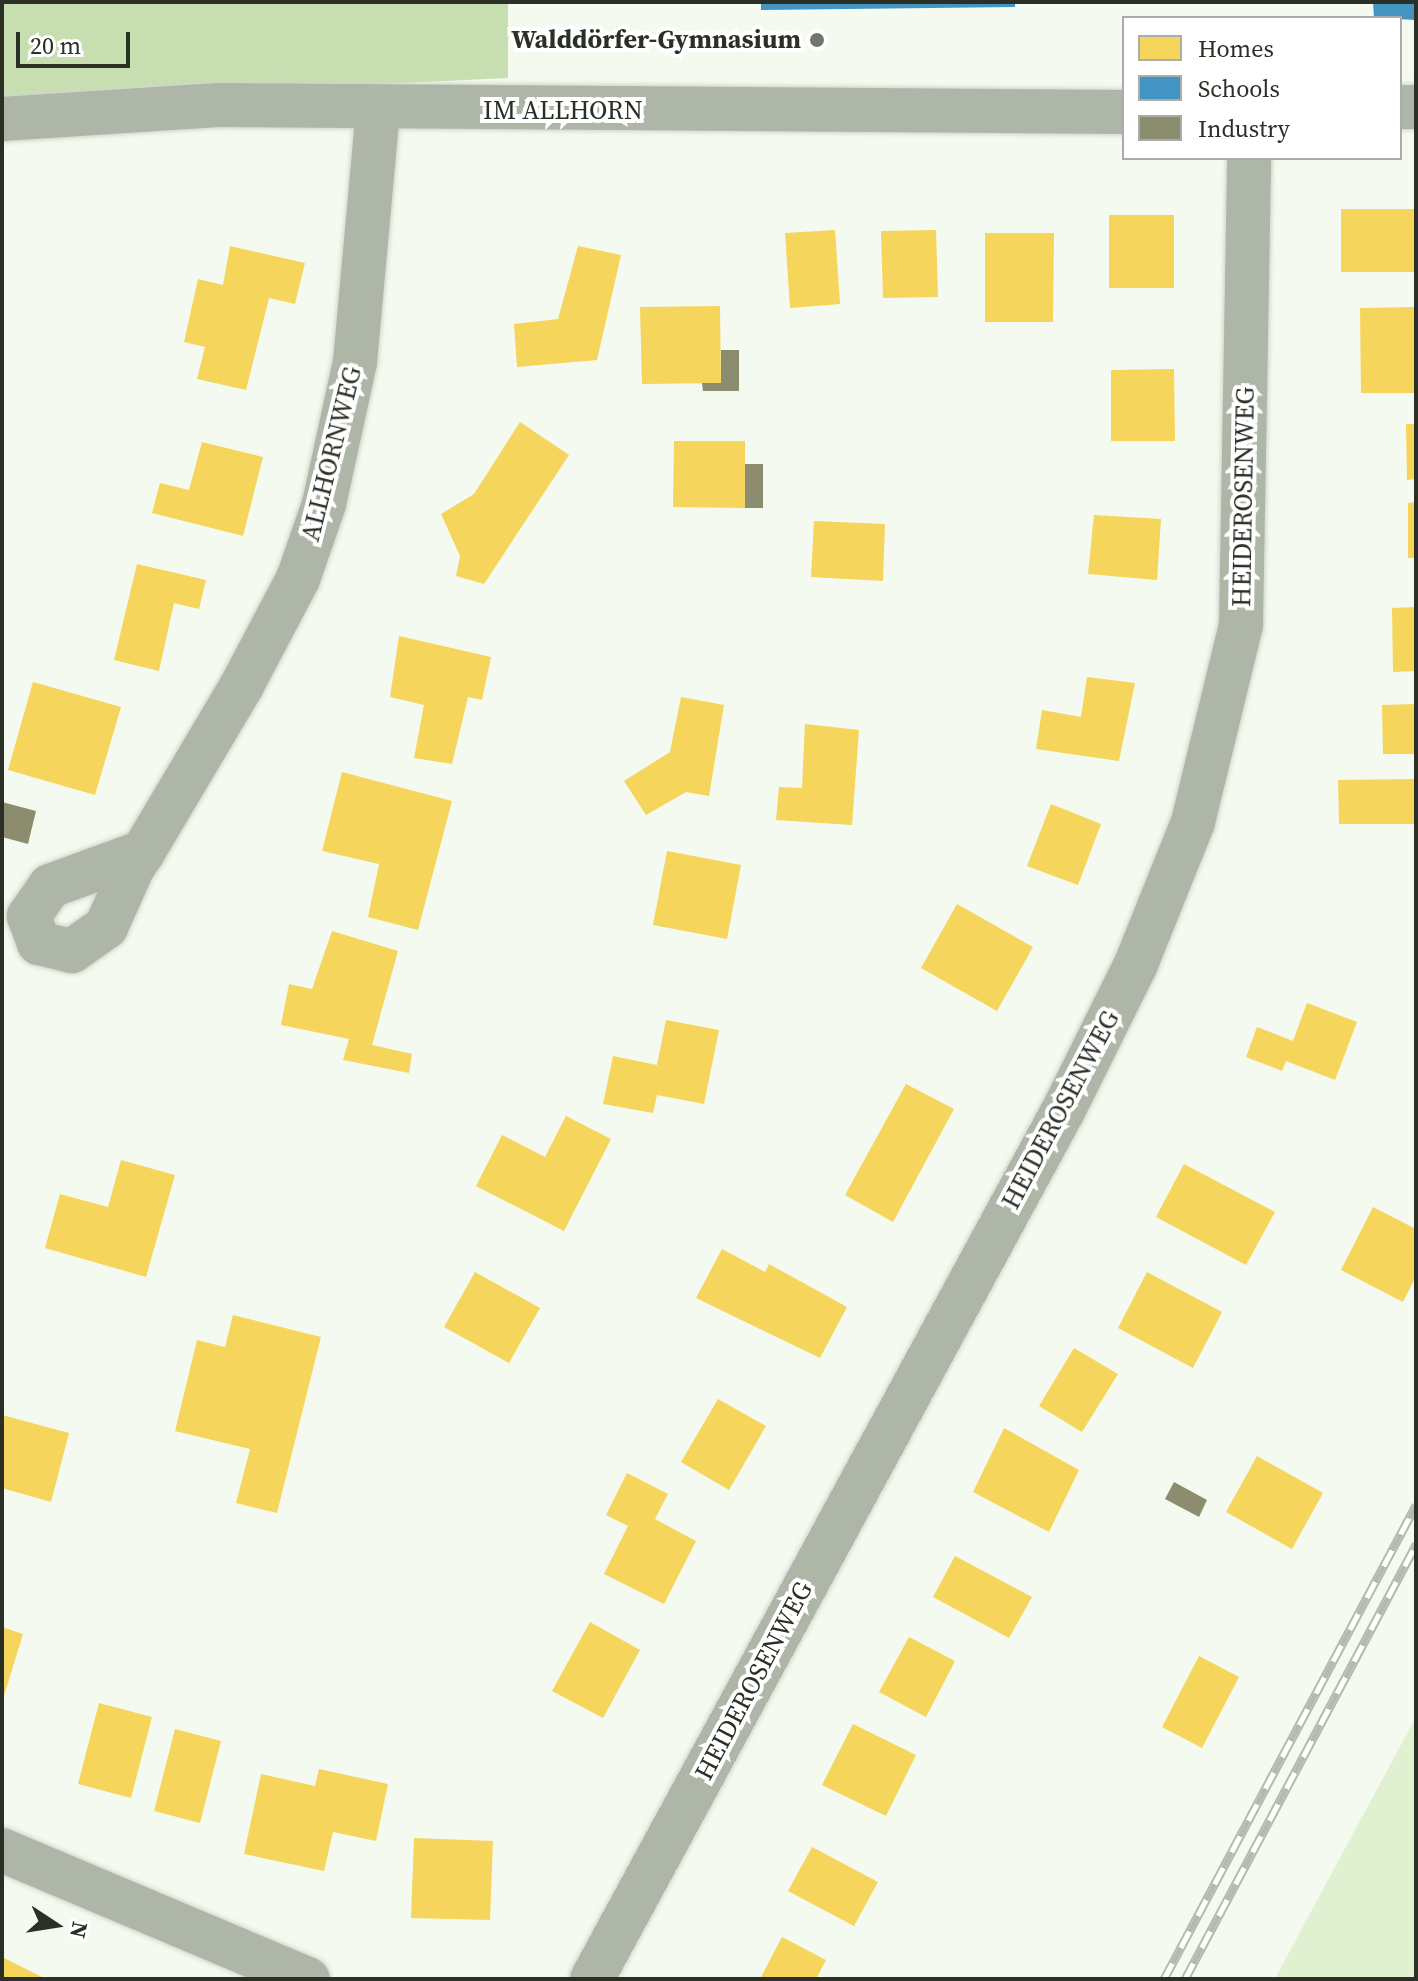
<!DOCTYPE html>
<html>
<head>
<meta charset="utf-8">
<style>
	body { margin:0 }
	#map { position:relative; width:1418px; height:1981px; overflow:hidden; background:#f4faef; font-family:"Source Serif 4",serif }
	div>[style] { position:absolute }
	.green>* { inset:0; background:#dff1d1 }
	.forest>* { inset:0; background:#c7dfb0 }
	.homes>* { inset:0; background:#f6d55c }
	.schools>* { inset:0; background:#4393c3 }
	.industry>* { inset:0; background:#8c8c6e }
	.roads { filter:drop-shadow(0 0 2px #d0d5cc) drop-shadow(0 0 2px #d0d5cc) }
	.minor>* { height:44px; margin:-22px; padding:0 22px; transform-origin:22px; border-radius:22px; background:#aeb7a7 }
	.rail>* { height:9px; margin-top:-4.5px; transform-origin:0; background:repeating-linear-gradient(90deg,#fff 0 18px,#b4baae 0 36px); box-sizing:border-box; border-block:2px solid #b4baae }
	.dots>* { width:22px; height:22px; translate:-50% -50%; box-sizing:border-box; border:4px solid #fff; border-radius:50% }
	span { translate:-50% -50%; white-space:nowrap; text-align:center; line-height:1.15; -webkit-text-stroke:8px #fff; paint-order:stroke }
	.poi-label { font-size:26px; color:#2b3027; font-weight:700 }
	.right { translate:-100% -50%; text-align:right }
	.street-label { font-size:26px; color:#2b3027 }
	.frame { position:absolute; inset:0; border:4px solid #2b3027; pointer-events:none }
	.legend { position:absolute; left:1122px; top:16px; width:280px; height:144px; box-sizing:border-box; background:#fff; border:2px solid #aaaca9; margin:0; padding:10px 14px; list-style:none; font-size:24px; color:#2b3027 }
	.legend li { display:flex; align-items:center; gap:16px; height:40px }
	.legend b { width:40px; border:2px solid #aaaca9 }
	.north { position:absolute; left:16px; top:1885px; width:80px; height:80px; -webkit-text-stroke:6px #fff; paint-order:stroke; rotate:102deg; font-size:22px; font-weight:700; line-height:32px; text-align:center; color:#2b3027 }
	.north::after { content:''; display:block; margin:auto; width:28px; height:36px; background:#2b3027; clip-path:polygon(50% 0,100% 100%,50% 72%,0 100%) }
	.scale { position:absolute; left:16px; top:32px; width:114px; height:36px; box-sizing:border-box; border:4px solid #2b3027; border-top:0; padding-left:10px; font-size:24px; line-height:28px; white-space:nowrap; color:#2b3027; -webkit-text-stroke:6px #fff; paint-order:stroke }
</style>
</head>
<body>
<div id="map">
	<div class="green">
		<i style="clip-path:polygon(1416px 1717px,1416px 1979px,1275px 1979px,1301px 1930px)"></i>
	</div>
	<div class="forest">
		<i style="clip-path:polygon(2px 2px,508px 2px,508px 78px,2px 102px)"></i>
	</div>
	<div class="homes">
		<i style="clip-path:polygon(1341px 209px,1416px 209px,1416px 272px,1341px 272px)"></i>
		<i style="clip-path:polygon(1109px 215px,1174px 215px,1174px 288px,1109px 288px)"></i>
		<i style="clip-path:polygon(835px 230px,840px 304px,790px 308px,785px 233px)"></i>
		<i style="clip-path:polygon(936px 230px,938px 297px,883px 298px,881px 231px)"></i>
		<i style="clip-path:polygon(985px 233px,1054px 233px,1053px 322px,985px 322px)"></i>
		<i style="clip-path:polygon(230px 246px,305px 263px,295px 304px,269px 298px,246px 390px,197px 379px,205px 347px,184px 342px,198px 279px,223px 285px)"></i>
		<i style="clip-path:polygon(578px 246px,621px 255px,597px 360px,517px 367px,514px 324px,558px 319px)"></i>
		<i style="clip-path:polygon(720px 306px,721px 383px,642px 384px,640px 307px)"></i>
		<i style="clip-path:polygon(1416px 307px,1416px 393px,1361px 393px,1360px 308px)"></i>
		<i style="clip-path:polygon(1174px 369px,1175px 441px,1111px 441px,1111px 370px)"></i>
		<i style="clip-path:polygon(520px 422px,569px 455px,484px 584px,456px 576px,460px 556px,441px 514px,474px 494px)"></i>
		<i style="clip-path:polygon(1406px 424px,1416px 424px,1416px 479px,1407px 480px)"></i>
		<i style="clip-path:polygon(674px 441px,745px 441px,745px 508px,673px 507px)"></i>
		<i style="clip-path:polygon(202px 442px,263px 457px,243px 536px,152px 513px,160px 483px,189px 490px)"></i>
		<i style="clip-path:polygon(1416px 502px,1416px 558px,1408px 558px,1408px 503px)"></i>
		<i style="clip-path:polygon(1094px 515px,1161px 519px,1157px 580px,1088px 574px)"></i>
		<i style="clip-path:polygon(814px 521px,885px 524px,883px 581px,811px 577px)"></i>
		<i style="clip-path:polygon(137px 564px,206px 580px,199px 609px,174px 603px,159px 671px,114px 660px)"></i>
		<i style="clip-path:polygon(1416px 607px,1416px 671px,1393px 672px,1392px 608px)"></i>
		<i style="clip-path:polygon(399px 636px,491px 657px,482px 700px,468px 697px,452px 764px,414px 758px,424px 705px,390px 697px)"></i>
		<i style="clip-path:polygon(1087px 677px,1135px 683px,1119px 761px,1036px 749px,1042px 710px,1081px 717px)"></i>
		<i style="clip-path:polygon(33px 682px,121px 707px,95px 795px,8px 770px)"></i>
		<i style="clip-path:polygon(681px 697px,724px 705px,709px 796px,686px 792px,646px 815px,624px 781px,670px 752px)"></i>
		<i style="clip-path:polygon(1416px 704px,1416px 754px,1383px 754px,1382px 705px)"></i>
		<i style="clip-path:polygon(805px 724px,859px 730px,852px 825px,776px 820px,779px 787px,802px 788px)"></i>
		<i style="clip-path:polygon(342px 772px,452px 801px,418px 930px,368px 917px,379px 864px,322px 851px)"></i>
		<i style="clip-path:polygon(1416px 779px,1416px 824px,1339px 824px,1338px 780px)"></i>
		<i style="clip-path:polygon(1051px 804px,1101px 824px,1078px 885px,1027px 866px)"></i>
		<i style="clip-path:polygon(667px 851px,741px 865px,727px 939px,653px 925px)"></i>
		<i style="clip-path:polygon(957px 904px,1033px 947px,997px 1011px,921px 968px)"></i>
		<i style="clip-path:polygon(332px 931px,398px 951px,372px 1045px,412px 1054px,409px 1073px,343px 1060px,349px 1039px,281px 1025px,289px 984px,312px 989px)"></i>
		<i style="clip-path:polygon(1307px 1003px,1357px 1022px,1335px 1080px,1286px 1061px,1282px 1071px,1246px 1057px,1257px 1027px,1293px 1041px)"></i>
		<i style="clip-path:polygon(666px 1020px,719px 1030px,704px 1104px,657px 1095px,653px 1113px,603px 1104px,613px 1056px,657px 1065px)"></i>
		<i style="clip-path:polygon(906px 1084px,954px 1109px,893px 1222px,845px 1195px)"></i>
		<i style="clip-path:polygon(566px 1116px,611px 1139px,564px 1231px,476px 1186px,502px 1135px,545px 1157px)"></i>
		<i style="clip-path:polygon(121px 1160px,175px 1175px,146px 1277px,45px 1248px,60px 1194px,108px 1207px)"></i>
		<i style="clip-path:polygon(1184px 1164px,1275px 1212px,1246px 1265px,1156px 1217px)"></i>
		<i style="clip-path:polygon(1373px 1207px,1416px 1229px,1416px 1276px,1403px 1302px,1341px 1270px)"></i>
		<i style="clip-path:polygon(722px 1249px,765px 1272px,769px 1264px,847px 1307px,820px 1358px,696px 1298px)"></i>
		<i style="clip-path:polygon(475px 1272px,540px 1308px,509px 1363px,444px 1327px)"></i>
		<i style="clip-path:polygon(1147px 1272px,1222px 1312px,1193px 1368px,1118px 1328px)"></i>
		<i style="clip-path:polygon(233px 1315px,321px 1337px,277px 1513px,236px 1503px,250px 1449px,175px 1431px,197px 1340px,225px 1347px)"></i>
		<i style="clip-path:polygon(1074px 1348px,1118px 1374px,1082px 1432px,1039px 1406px)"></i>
		<i style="clip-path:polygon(718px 1399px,766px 1426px,729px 1490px,681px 1462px)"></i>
		<i style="clip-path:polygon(2px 1415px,69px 1433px,51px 1502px,2px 1488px)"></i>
		<i style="clip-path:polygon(1004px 1428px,1079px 1470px,1049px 1532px,973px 1492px)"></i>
		<i style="clip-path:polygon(1257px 1456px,1323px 1493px,1292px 1549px,1226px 1512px)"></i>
		<i style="clip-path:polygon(627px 1473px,668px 1494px,655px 1519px,696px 1541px,664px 1604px,604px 1574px,628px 1526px,606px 1515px)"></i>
		<i style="clip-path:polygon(955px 1556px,1032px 1597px,1009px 1638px,933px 1597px)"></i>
		<i style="clip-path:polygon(590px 1622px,640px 1650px,603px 1718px,552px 1691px)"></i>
		<i style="clip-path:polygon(2px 1627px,23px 1634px,3px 1699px,2px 1699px)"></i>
		<i style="clip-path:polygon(909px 1637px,955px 1661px,926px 1717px,879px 1692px)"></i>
		<i style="clip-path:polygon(1199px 1656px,1239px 1677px,1202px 1748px,1162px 1727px)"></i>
		<i style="clip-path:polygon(99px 1703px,152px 1717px,131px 1798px,78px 1784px)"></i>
		<i style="clip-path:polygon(853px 1724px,916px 1755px,886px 1816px,822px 1785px)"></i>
		<i style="clip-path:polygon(175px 1729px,221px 1741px,200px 1823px,154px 1811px)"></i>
		<i style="clip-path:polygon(319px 1769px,388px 1784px,376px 1841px,333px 1832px,324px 1871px,244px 1854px,261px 1774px,315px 1786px)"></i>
		<i style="clip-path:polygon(414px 1838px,493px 1841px,490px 1920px,411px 1918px)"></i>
		<i style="clip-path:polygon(812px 1847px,878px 1882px,854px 1926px,788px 1891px)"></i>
		<i style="clip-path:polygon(782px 1937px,826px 1960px,816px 1979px,760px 1979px)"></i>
		<i style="clip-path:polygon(2px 1957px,46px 1979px,2px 1979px)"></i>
	</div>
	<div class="schools">
		<i style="clip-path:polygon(761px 2px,1015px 2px,1015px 7px,761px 10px)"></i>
		<i style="clip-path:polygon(1373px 2px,1416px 2px,1416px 20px,1374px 18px)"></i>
	</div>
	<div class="industry">
		<i style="clip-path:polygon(721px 350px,739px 350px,739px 391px,703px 391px,702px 383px,721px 383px)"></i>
		<i style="clip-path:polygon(745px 464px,763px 464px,763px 508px,745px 508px)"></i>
		<i style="clip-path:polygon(2px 802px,36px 811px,28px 844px,2px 837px)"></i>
		<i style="clip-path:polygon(1174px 1482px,1207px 1500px,1199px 1517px,1165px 1499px)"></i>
	</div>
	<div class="roads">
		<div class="minor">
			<i style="left:1400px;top:107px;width:16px"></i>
			<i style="left:2px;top:119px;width:216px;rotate:-3.7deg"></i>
			<i style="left:218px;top:105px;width:906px;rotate:0.44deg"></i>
			<i style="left:143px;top:852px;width:99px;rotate:159.9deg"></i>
			<i style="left:50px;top:886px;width:37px;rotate:125deg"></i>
			<i style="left:29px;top:916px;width:29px;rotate:70deg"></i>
			<i style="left:39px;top:943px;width:34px;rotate:14deg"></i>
			<i style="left:72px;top:951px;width:42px;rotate:-35.2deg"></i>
			<i style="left:106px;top:927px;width:66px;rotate:-65.8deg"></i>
			<i style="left:133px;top:867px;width:18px;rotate:-56deg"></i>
			<i style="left:143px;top:852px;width:192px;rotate:-59.3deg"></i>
			<i style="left:241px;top:687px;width:122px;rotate:-62.2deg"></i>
			<i style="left:298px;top:579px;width:79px;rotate:-70.9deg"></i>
			<i style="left:324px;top:504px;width:145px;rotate:-77.7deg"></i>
			<i style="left:355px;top:362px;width:253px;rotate:-84.8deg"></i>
			<i style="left:2px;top:1850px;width:332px;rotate:22.9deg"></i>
			<i style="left:592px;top:1979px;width:990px;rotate:-61.52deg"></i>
			<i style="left:1064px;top:1109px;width:162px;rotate:-63.6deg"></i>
			<i style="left:1136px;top:964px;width:153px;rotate:-68.1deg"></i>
			<i style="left:1193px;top:822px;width:203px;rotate:-76.3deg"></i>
			<i style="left:1241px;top:625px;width:467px;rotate:-89deg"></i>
		</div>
	</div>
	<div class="rail">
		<i style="left:1164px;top:1979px;width:537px;rotate:-62deg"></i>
		<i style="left:1185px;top:1979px;width:493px;rotate:-62deg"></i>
	</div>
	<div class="dots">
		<i style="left:817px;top:40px;background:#71776d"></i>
	</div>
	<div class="poi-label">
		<span class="right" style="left:801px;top:40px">Walddörfer-Gymnasium</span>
	</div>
	<div class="street-label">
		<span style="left:563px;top:111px">IM ALLHORN</span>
		<span style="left:332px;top:454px;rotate:-76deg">ALLHORNWEG</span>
		<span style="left:1244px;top:497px;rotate:-89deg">HEIDEROSENWEG</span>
		<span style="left:1061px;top:1110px;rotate:-62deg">HEIDEROSENWEG</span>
		<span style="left:754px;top:1681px;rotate:-62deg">HEIDEROSENWEG</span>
	</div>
	<div class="frame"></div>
	<ul class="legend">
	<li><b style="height:22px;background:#f6d55c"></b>Homes</li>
	<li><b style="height:22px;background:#4393c3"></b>Schools</li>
	<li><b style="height:22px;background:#8c8c6e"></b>Industry</li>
	</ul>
	<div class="north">N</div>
	<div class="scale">20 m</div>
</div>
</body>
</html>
